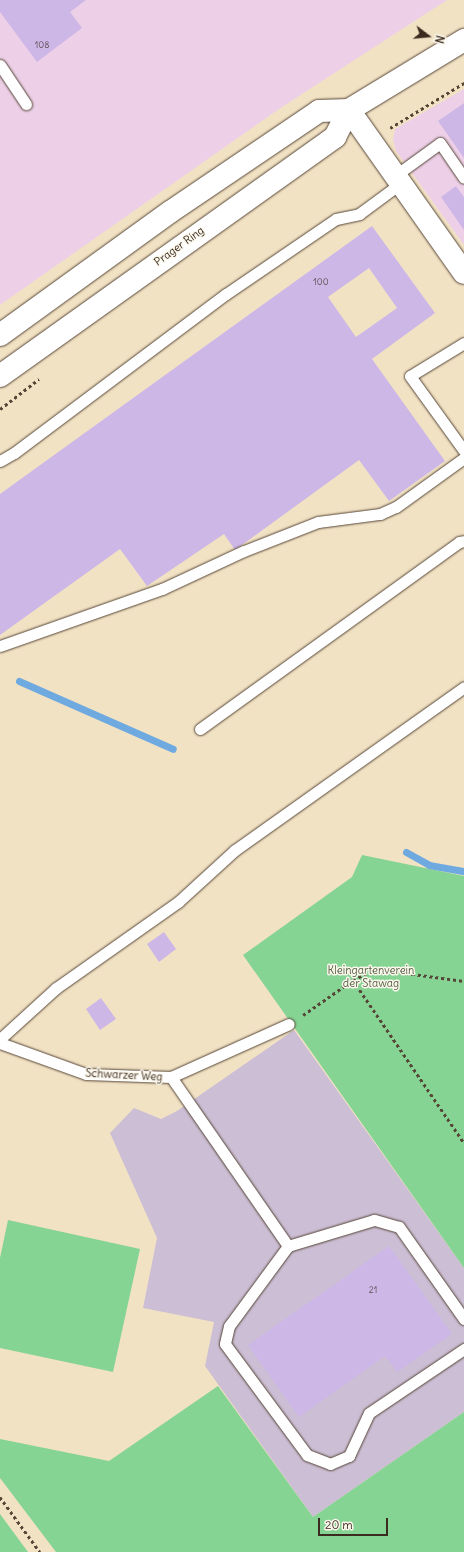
<!DOCTYPE html>
<html>
<head>
<meta charset="utf-8">
<style>
	body { margin:0 }
	#map { position:relative; width:464px; height:1552px; overflow:hidden; background:#f2e2c4; font-family:Delius,sans-serif }
	div>[style] { position:absolute }
	.built>* { inset:0; background:#edd0e8 }
	.industrial>* { inset:0; background:#ccbed4 }
	.green>* { inset:0; background:#85d493 }
	.stream>* { height:7px; margin:-3.5px; padding:0 3.5px; transform-origin:3.5px; border-radius:3.5px; background:#6ea9df }
	.building>* { inset:0; background:#cdb7e7 }
	.path>* { height:2.5px; margin-top:-1.25px; transform-origin:0; background:repeating-linear-gradient(90deg,#564637 0 3px,transparent 0 6px) }
	.roads { filter:drop-shadow(0 0 1px #564637) drop-shadow(0 0 1px #564637) }
	.lane>* { height:11px; margin:-5.5px; padding:0 5.5px; transform-origin:5.5px; border-radius:5.5px; background:#fff }
	.street>* { height:22px; margin:-11px; padding:0 11px; transform-origin:11px; border-radius:11px; background:#fff }
	.primary>* { height:22px; margin:-11px; padding:0 11px; transform-origin:11px; border-radius:11px; background:#fff }
	span { translate:-50% -50%; white-space:nowrap; text-align:center; line-height:1.15; -webkit-text-stroke:3px #fbf7ec; paint-order:stroke }
	.number-label { font-size:9px; color:#604d50 }
	.number-label span { -webkit-text-stroke-width:0 }
	.street-label { font-size:11px; color:#3b2a1e }
	.park-label { font-size:11px; color:#515d41 }
	.north { position:absolute; left:408px; top:16px; width:40px; height:40px; -webkit-text-stroke:3px #fbf7ec; paint-order:stroke; rotate:106deg; font-size:11px; font-weight:700; line-height:16px; text-align:center; color:#3b2a1e }
	.north::after { content:''; display:block; margin:auto; width:14px; height:18px; background:#3b2a1e; clip-path:polygon(50% 0,100% 100%,50% 72%,0 100%) }
	.scale { position:absolute; left:318px; top:1518px; width:70px; height:18px; box-sizing:border-box; border:2px solid #3b2a1e; border-top:0; padding-left:5px; font-size:12px; line-height:14px; white-space:nowrap; color:#3b2a1e; -webkit-text-stroke:3px #fbf7ec; paint-order:stroke }
</style>
</head>
<body>
<div id="map">
	<div class="built">
		<i style="clip-path:polygon(0 0,447px 0,279px 109px,0 305px)"></i>
		<i style="clip-path:polygon(464px 89px,464px 245px,396px 151px,393px 139px,395px 129px)"></i>
	</div>
	<div class="industrial">
		<i style="clip-path:polygon(294px 1030px,464px 1268px,464px 1412px,313px 1517px,205px 1366px,214px 1322px,143px 1308px,157px 1238px,110px 1133px,134px 1108px,161px 1119px,177px 1111px)"></i>
	</div>
	<div class="green">
		<i style="clip-path:polygon(362px 855px,464px 876px,464px 1268px,243px 955px,352px 877px)"></i>
		<i style="clip-path:polygon(8px 1220px,140px 1249px,113px 1372px,0 1348px,0 1258px)"></i>
		<i style="clip-path:polygon(218px 1386px,313px 1517px,464px 1412px,464px 1552px,56px 1552px,0 1478px,0 1439px,109px 1461px)"></i>
		<i style="clip-path:polygon(0 1514px,28px 1552px,0 1552px)"></i>
	</div>
	<div class="stream">
		<i style="left:19px;top:681px;width:168px;rotate:23.8deg"></i>
		<i style="left:406px;top:852px;width:26px;rotate:29deg"></i>
		<i style="left:429px;top:865px;width:36px;rotate:10deg"></i>
	</div>
	<div class="building">
		<i style="clip-path:polygon(0 0,86px 0,70px 12px,82px 28px,37px 62px,0 12px)"></i>
		<i style="clip-path:polygon(464px 103px,464px 158px,438px 121px)"></i>
		<i style="clip-path:polygon(456px 186px,464px 197px,464px 230px,441px 197px)"></i>
		<i style="clip-path:polygon(evenodd,372px 226px,435px 313px,372px 359px,445px 461px,389px 501px,359px 460px,235px 550px,224px 534px,147px 586px,120px 549px,0 635px,0 494px,372px 226px,369px 268px,397px 308px,356px 337px,328px 297px,369px 268px)"></i>
		<i style="clip-path:polygon(164px 932px,176px 949px,159px 962px,147px 944px)"></i>
		<i style="clip-path:polygon(101px 998px,116px 1019px,100px 1030px,86px 1009px)"></i>
		<i style="clip-path:polygon(389px 1246px,452px 1334px,397px 1372px,385px 1356px,299px 1417px,248px 1345px)"></i>
	</div>
	<div class="path">
		<i style="left:390px;top:128px;width:87px;rotate:-31.3deg"></i>
		<i style="left:0;top:409px;width:49px;rotate:-37.6deg"></i>
		<i style="left:353px;top:980px;width:197px;rotate:55.7deg"></i>
		<i style="left:303px;top:1015px;width:61px;rotate:-35deg"></i>
		<i style="left:353px;top:980px;width:25px;rotate:-26deg"></i>
		<i style="left:376px;top:969px;width:89px;rotate:7.8deg"></i>
		<i style="left:0;top:1497px;width:68px;rotate:54deg"></i>
	</div>
	<div class="roads">
		<div class="lane">
			<i style="left:0;top:65px;width:47px;rotate:56.3deg"></i>
			<i style="left:396px;top:175px;width:54px;rotate:-36deg"></i>
			<i style="left:440px;top:143px;width:42px;rotate:55.6deg"></i>
			<i style="left:464px;top:343px;width:63px;rotate:148.6deg"></i>
			<i style="left:410px;top:376px;width:92px;rotate:54.2deg"></i>
			<i style="left:0;top:461px;width:16px;rotate:-30deg"></i>
			<i style="left:14px;top:453px;width:265px;rotate:-36.9deg"></i>
			<i style="left:226px;top:294px;width:133px;rotate:-34.3deg"></i>
			<i style="left:336px;top:219px;width:24px;rotate:-12deg"></i>
			<i style="left:359px;top:214px;width:52px;rotate:-36.4deg"></i>
			<i style="left:0;top:646px;width:172px;rotate:-19.4deg"></i>
			<i style="left:162px;top:589px;width:90px;rotate:-24.9deg"></i>
			<i style="left:244px;top:551px;width:79px;rotate:-21.4deg"></i>
			<i style="left:318px;top:522px;width:63px;rotate:-7.4deg"></i>
			<i style="left:380px;top:514px;width:17px;rotate:-24deg"></i>
			<i style="left:396px;top:507px;width:84px;rotate:-35.8deg"></i>
			<i style="left:200px;top:729px;width:319px;rotate:-35.8deg"></i>
			<i style="left:459px;top:542px;width:5px;rotate:-11deg"></i>
			<i style="left:0;top:1039px;width:76px;rotate:-42.3deg"></i>
			<i style="left:56px;top:988px;width:149px;rotate:-35.2deg"></i>
			<i style="left:178px;top:902px;width:77px;rotate:-42.4deg"></i>
			<i style="left:235px;top:850px;width:281px;rotate:-35.4deg"></i>
			<i style="left:0;top:1043px;width:91px;rotate:19.8deg"></i>
			<i style="left:86px;top:1074px;width:85px;rotate:2deg"></i>
			<i style="left:171px;top:1077px;width:129px;rotate:-24.2deg"></i>
			<i style="left:171px;top:1077px;width:206px;rotate:55.3deg"></i>
			<i style="left:464px;top:1319px;width:113px;rotate:-125.2deg"></i>
			<i style="left:399px;top:1227px;width:26px;rotate:-164deg"></i>
			<i style="left:374px;top:1220px;width:90px;rotate:163.2deg"></i>
			<i style="left:288px;top:1246px;width:99px;rotate:126.4deg"></i>
			<i style="left:229px;top:1326px;width:18px;rotate:103deg"></i>
			<i style="left:225px;top:1344px;width:138px;rotate:53.5deg"></i>
			<i style="left:307px;top:1455px;width:25px;rotate:21deg"></i>
			<i style="left:330px;top:1464px;width:21px;rotate:-23deg"></i>
			<i style="left:349px;top:1456px;width:47px;rotate:-65.1deg"></i>
			<i style="left:369px;top:1413px;width:115px;rotate:-34deg"></i>
		</div>
		<div class="street">
			<i style="left:349px;top:110px;width:199px;rotate:54.8deg"></i>
		</div>
		<div class="primary">
			<i style="left:0;top:335px;width:210px;rotate:-35.9deg"></i>
			<i style="left:170px;top:212px;width:180px;rotate:-34.1deg"></i>
			<i style="left:319px;top:111px;width:30px;rotate:-2deg"></i>
			<i style="left:349px;top:110px;width:135px;rotate:-31.3deg"></i>
			<i style="left:0;top:376px;width:412px;rotate:-35.5deg"></i>
			<i style="left:335px;top:137px;width:30px;rotate:-63deg"></i>
		</div>
	</div>
	<div class="number-label">
		<span style="left:42px;top:45px">108</span>
		<span style="left:321px;top:282px">100</span>
		<span style="left:373px;top:1290px">21</span>
	</div>
	<div class="street-label">
		<span style="left:179px;top:246px;rotate:-36deg">Prager Ring</span>
		<span style="left:124px;top:1075px;rotate:3deg">Schwarzer Weg</span>
	</div>
	<div class="park-label">
		<span style="left:371px;top:977px">Kleingartenverein<br>der Stawag</span>
	</div>
	<div class="north">N</div>
	<div class="scale">20 m</div>
</div>
</body>
</html>
